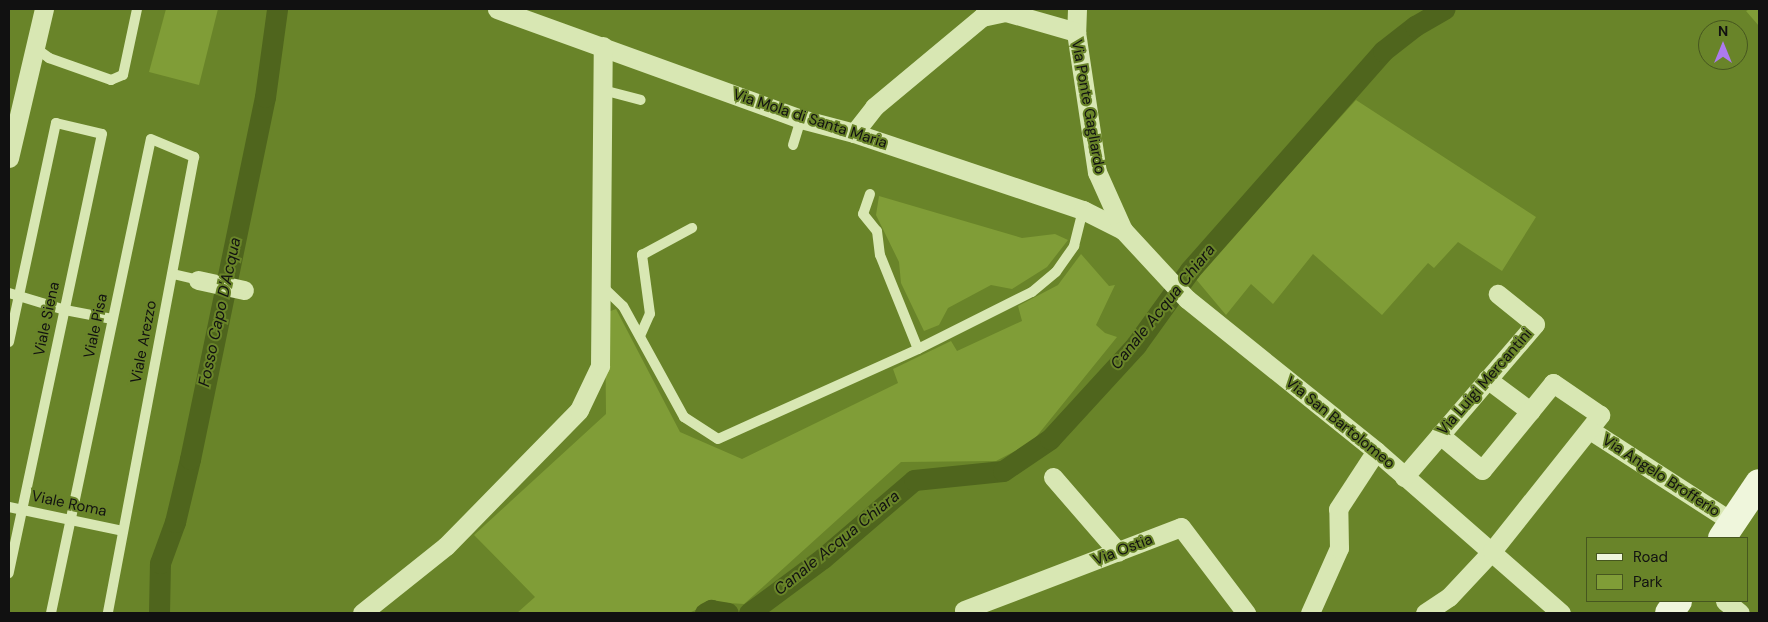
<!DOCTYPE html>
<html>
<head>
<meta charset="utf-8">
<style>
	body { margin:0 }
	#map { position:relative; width:1768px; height:622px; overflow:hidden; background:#698429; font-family:"DM Sans",sans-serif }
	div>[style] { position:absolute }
	.green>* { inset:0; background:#809d37 }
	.canal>* { height:21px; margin:-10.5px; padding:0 10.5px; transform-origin:10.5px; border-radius:10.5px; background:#4f651d }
	.lane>* { height:10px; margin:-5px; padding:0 5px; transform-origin:5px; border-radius:5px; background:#d8e7b3 }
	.street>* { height:19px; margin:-9.5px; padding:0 9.5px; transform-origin:9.5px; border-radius:9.5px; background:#d8e7b3 }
	.secondary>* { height:28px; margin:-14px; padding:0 14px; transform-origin:14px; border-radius:14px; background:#eff6dc }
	span { translate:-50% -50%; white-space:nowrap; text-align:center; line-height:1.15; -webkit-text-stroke:4px #698429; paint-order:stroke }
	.street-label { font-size:15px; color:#111 }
	.water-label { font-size:16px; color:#111; font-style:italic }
	.frame { position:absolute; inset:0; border:10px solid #111; pointer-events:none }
	.legend { position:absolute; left:1586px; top:537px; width:162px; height:65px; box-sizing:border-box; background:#698429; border:1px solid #46561f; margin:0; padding:6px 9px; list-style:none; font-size:15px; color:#111 }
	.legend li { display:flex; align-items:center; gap:10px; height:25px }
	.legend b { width:25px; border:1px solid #46561f }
	.north { position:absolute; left:1698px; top:20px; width:50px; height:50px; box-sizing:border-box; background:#698429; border:1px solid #46561f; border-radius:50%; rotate:0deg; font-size:14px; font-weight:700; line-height:20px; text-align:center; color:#111 }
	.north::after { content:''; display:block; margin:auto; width:18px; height:22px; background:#ad7aee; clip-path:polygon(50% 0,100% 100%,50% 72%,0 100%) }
</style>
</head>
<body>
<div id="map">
	<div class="green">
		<i style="clip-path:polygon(166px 9px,218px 9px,199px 85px,149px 72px)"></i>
		<i style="clip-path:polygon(1750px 9px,1759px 9px,1759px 26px,1746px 11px)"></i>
		<i style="clip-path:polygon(1356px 100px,1536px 217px,1502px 271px,1458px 242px,1434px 268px,1428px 263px,1382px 315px,1313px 254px,1273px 304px,1251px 284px,1226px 315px,1195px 278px)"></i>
		<i style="clip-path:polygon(879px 196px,1022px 238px,1055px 234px,1068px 240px,1047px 267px,1012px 289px,991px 285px,948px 308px,939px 325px,924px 331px,901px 283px,899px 262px,876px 215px)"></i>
		<i style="clip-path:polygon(1081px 254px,1109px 286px,1115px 285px,1096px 325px,1105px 333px,1117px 337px,1032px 442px,996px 461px,901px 462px,744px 604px,713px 602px,689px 613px,517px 613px,535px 597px,474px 535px,606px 414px,605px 313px,616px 309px,680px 432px,742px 459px,898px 383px,893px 369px,951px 341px,957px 351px,1022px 321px,1018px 306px,1058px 285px)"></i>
	</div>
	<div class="canal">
		<i style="left:159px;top:613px;width:50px;rotate:-88.9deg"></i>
		<i style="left:160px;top:563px;width:44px;rotate:-69.9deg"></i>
		<i style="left:175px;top:522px;width:65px;rotate:-76.6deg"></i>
		<i style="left:190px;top:459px;width:370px;rotate:-78.3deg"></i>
		<i style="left:265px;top:97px;width:89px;rotate:-82.2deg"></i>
		<i style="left:705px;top:613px;width:7px;rotate:-27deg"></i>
		<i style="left:711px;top:610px;width:17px;rotate:10deg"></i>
		<i style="left:749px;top:613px;width:92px;rotate:-36.6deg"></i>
		<i style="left:823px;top:558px;width:120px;rotate:-40.6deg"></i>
		<i style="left:914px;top:480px;width:89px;rotate:-5.8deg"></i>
		<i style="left:1003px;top:471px;width:57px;rotate:-34.2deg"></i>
		<i style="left:1050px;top:439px;width:127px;rotate:-47.5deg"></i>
		<i style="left:1136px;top:345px;width:92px;rotate:-54.2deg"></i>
		<i style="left:1190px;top:270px;width:292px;rotate:-48.6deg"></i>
		<i style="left:1383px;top:51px;width:41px;rotate:-38deg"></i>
		<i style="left:1415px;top:26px;width:34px;rotate:-30deg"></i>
	</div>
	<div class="lane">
		<i style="left:34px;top:47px;width:19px;rotate:36deg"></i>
		<i style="left:49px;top:58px;width:66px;rotate:19.5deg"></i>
		<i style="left:111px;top:80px;width:13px;rotate:-23deg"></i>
		<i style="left:123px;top:75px;width:67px;rotate:-78deg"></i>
		<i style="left:599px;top:89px;width:43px;rotate:14.7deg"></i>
		<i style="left:793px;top:145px;width:27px;rotate:-73deg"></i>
		<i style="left:870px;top:194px;width:21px;rotate:109deg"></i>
		<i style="left:863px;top:214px;width:22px;rotate:51deg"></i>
		<i style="left:877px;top:231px;width:24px;rotate:83deg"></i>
		<i style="left:880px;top:255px;width:101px;rotate:68deg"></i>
		<i style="left:173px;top:274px;width:26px;rotate:13deg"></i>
		<i style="left:601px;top:285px;width:30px;rotate:44deg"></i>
		<i style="left:623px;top:306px;width:127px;rotate:61.2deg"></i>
		<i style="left:684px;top:417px;width:40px;rotate:32.9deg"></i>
		<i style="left:718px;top:439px;width:219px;rotate:-24.2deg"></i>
		<i style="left:918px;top:349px;width:127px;rotate:-26.6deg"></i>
		<i style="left:1032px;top:292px;width:31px;rotate:-40deg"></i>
		<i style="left:1056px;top:272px;width:32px;rotate:-55deg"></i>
		<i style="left:1074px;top:246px;width:37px;rotate:-76deg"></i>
		<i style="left:9px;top:293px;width:59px;rotate:16.9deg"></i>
		<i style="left:65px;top:310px;width:48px;rotate:10.8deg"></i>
		<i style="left:640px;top:336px;width:24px;rotate:-66deg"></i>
		<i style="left:650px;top:314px;width:60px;rotate:-97.7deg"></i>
		<i style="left:642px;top:255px;width:57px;rotate:-28.4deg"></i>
		<i style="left:9px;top:342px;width:224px;rotate:-77.9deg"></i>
		<i style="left:56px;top:123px;width:47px;rotate:13.4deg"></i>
		<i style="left:102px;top:134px;width:449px;rotate:102deg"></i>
		<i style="left:9px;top:507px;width:116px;rotate:11.9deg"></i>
		<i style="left:51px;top:613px;width:484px;rotate:-78.1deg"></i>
		<i style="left:151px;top:139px;width:47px;rotate:22.7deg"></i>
		<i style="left:194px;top:157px;width:464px;rotate:100.7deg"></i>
	</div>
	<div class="street">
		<i style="left:497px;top:9px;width:323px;rotate:19.9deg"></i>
		<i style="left:801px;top:119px;width:55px;rotate:14.8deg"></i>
		<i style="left:854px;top:133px;width:242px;rotate:18.6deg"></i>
		<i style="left:1083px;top:210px;width:45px;rotate:26.6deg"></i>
		<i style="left:1077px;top:9px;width:23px;rotate:92deg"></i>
		<i style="left:1076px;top:32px;width:142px;rotate:81.5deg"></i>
		<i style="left:1097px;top:172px;width:64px;rotate:65.9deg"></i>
		<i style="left:1123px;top:230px;width:94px;rotate:47.2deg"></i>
		<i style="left:1187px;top:299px;width:243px;rotate:38.8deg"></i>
		<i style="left:1376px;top:451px;width:246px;rotate:41.2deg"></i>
		<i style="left:854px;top:133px;width:33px;rotate:-52deg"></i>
		<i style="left:874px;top:107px;width:141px;rotate:-39.8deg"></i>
		<i style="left:982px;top:17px;width:25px;rotate:-12deg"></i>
		<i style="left:1006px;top:12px;width:73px;rotate:15.9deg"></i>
		<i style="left:9px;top:158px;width:153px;rotate:-76.8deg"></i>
		<i style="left:198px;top:280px;width:47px;rotate:12.3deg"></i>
		<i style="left:1487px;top:379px;width:54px;rotate:36.7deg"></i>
		<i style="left:1590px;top:430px;width:169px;rotate:32.9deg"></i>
		<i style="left:1053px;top:477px;width:99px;rotate:49.1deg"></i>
		<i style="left:1404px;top:477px;width:201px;rotate:-49.4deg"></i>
		<i style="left:1535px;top:324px;width:48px;rotate:-141deg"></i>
		<i style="left:1725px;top:601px;width:19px;rotate:39deg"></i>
		<i style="left:964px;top:610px;width:232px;rotate:-20.9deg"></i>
		<i style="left:1181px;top:527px;width:108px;rotate:52.9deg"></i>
		<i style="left:362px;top:613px;width:107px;rotate:-38.6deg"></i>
		<i style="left:446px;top:546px;width:190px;rotate:-45.6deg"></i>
		<i style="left:579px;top:410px;width:49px;rotate:-64.5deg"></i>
		<i style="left:600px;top:366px;width:320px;rotate:-89.5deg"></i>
		<i style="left:1310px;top:613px;width:71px;rotate:-66deg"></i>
		<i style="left:1339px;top:548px;width:39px;rotate:-91deg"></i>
		<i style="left:1338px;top:509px;width:69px;rotate:-56.8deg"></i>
		<i style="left:1425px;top:613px;width:29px;rotate:-34deg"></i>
		<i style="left:1449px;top:597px;width:63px;rotate:-46.9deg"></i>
		<i style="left:1492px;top:551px;width:174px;rotate:-51.5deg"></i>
		<i style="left:1600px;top:415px;width:57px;rotate:-145.8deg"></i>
		<i style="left:1553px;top:383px;width:112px;rotate:129.2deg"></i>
		<i style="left:1482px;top:470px;width:55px;rotate:-140.2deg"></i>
	</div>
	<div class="secondary">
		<i style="left:1722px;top:538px;width:66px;rotate:-56.1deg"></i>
		<i style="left:1669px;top:613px;width:15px;rotate:-53deg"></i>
	</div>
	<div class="street-label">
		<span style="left:1088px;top:107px;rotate:80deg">Via Ponte Gagliardo</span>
		<span style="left:810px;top:119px;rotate:18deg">Via Mola di Santa Maria</span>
		<span style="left:47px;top:319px;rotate:-78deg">Viale Siena</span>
		<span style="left:96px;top:326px;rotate:-78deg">Viale Pisa</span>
		<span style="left:144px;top:342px;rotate:-79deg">Viale Arezzo</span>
		<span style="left:1485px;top:382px;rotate:-49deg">Via Luigi Mercantini</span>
		<span style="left:1340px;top:423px;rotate:39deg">Via San Bartolomeo</span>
		<span style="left:1661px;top:476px;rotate:33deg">Via Angelo Brofferio</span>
		<span style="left:69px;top:504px;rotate:12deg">Viale Roma</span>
		<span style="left:1123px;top:550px;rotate:-21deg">Via Ostia</span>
	</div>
	<div class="water-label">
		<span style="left:1163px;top:307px;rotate:-51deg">Canale Acqua Chiara</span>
		<span style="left:220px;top:312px;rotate:-78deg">Fosso Capo D'Acqua</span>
		<span style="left:837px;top:543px;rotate:-39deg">Canale Acqua Chiara</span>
	</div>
	<div class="frame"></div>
	<ul class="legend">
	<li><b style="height:6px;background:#eff6dc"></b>Road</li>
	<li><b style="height:14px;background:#809d37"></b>Park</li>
	</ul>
	<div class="north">N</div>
</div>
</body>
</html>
